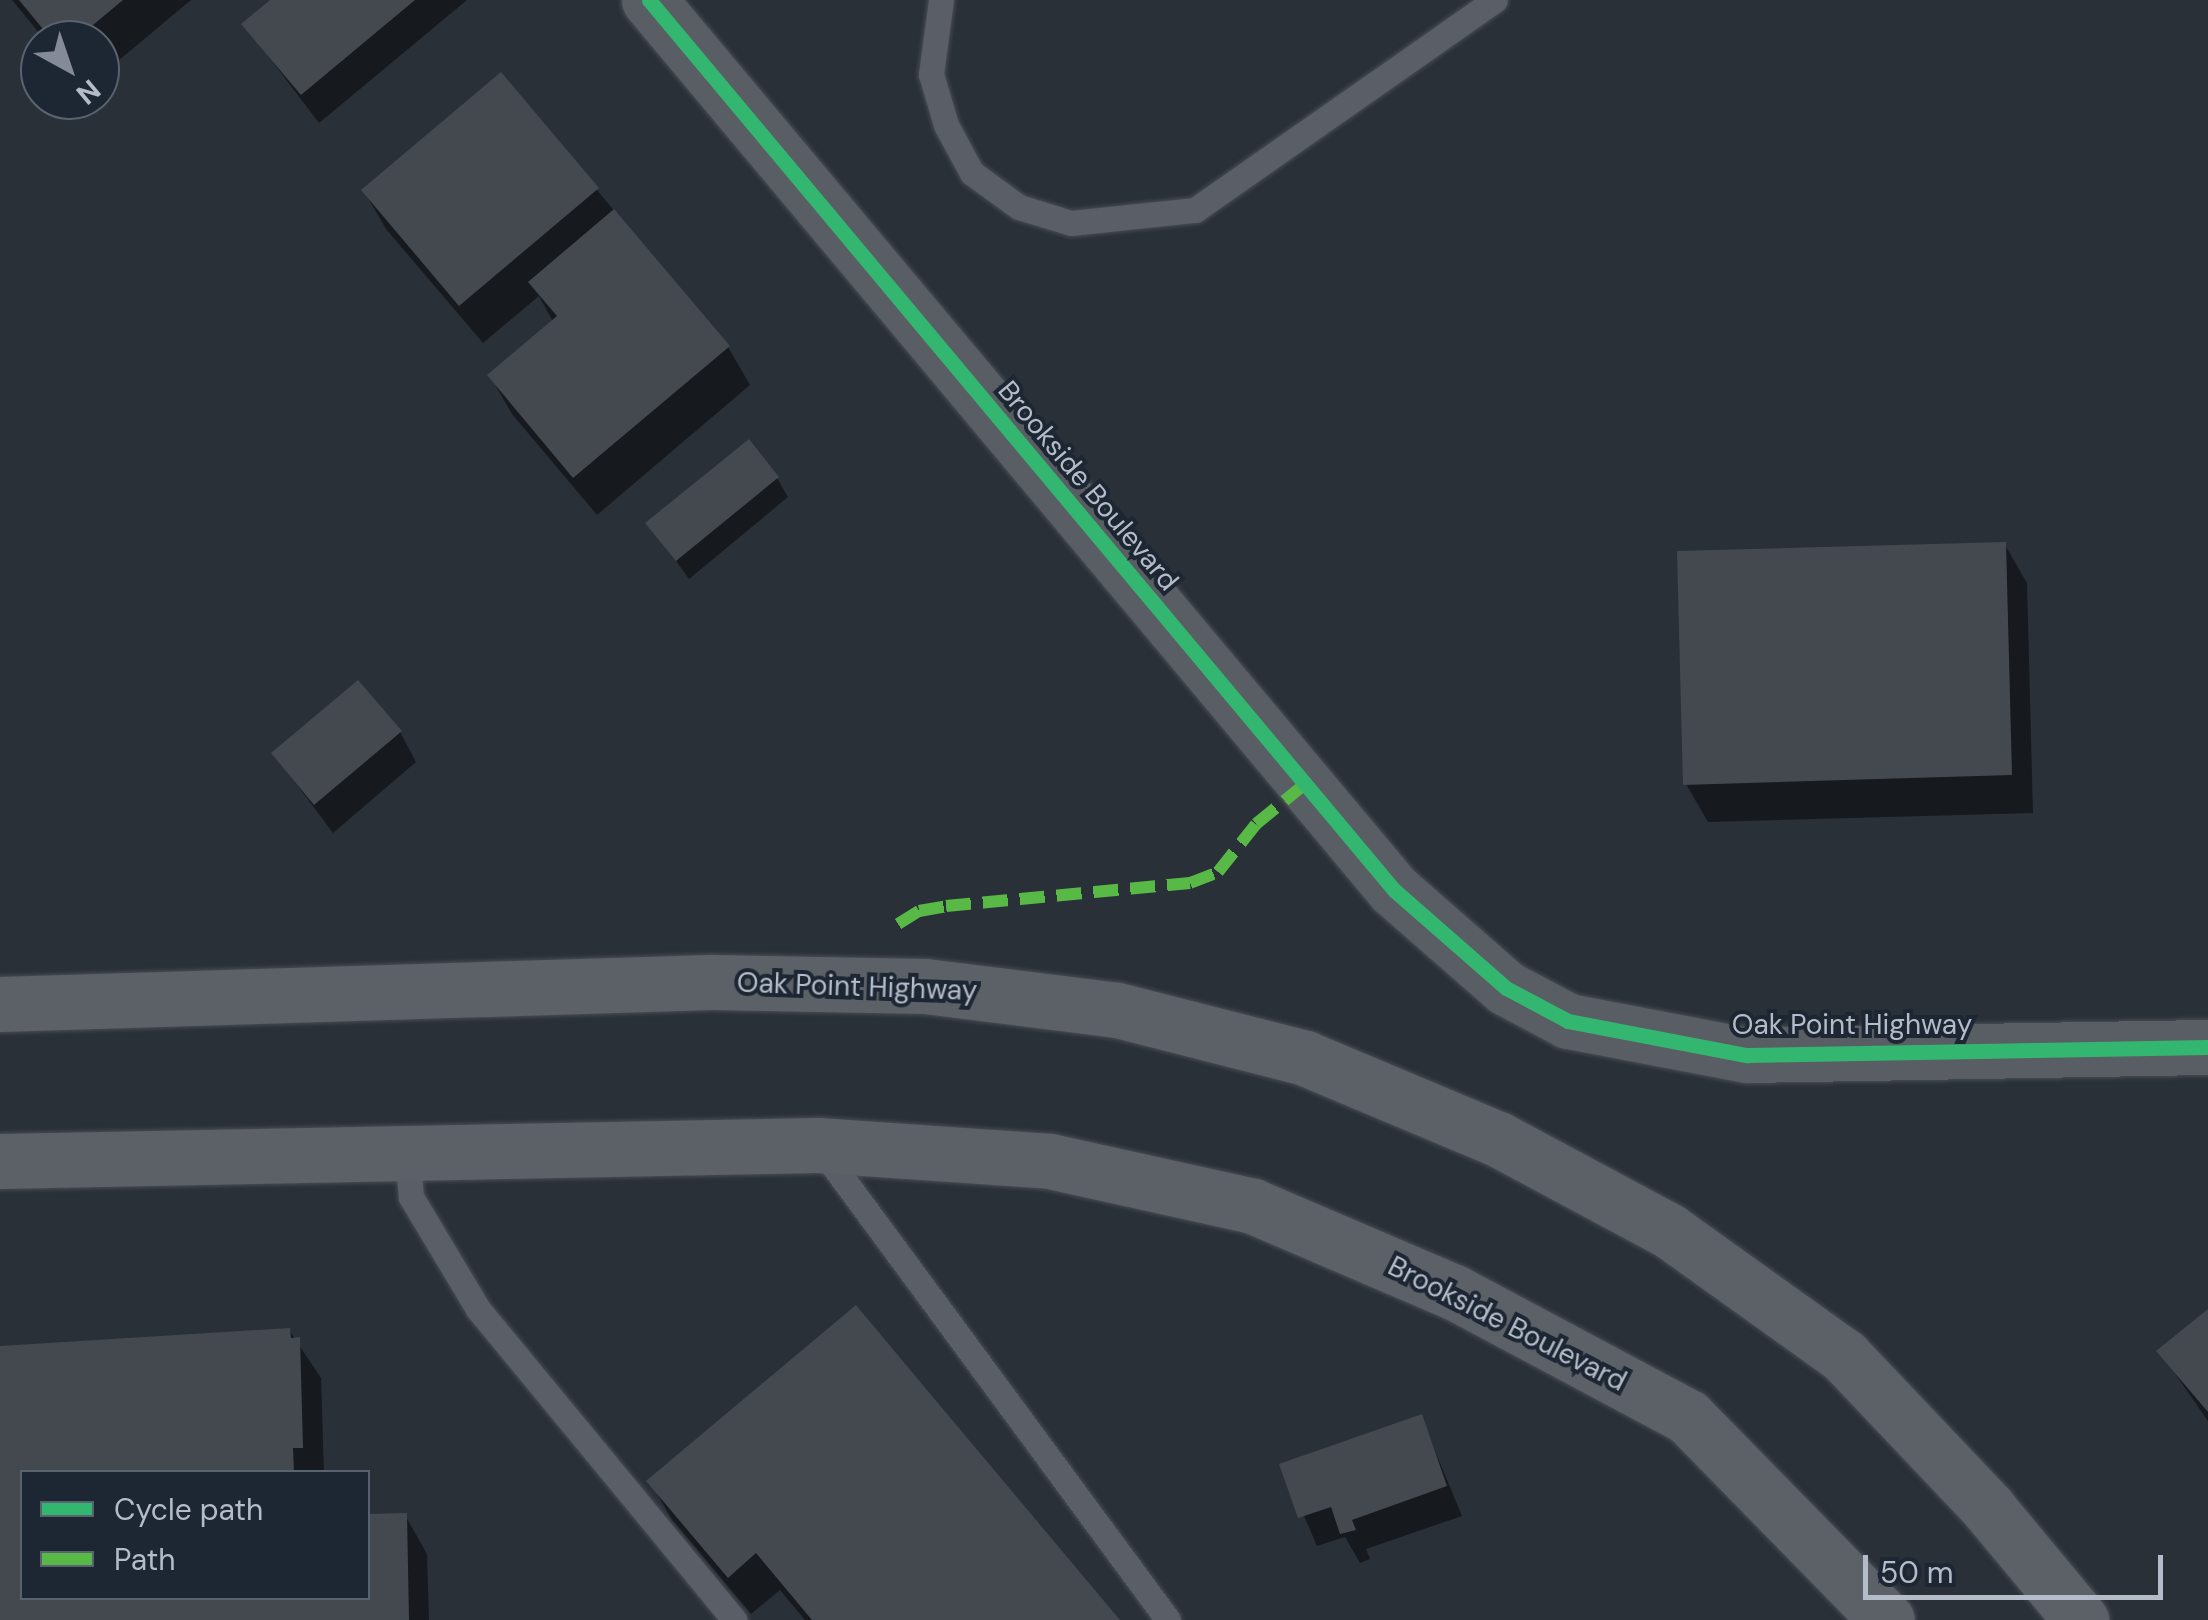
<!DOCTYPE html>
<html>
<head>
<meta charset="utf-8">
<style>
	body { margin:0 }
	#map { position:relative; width:2208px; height:1620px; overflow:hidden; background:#2a3038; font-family:"DM Sans",sans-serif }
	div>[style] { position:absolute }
	.shadow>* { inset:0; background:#0007 }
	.building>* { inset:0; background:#444950 }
	.roads { filter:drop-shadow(0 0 2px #484c53) drop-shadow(0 0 2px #484c53) }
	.lane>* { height:25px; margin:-12.5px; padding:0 12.5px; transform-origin:12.5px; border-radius:12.5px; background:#5a5e66 }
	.secondary>* { height:55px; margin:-27.5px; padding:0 27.5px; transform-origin:27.5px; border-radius:27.5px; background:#595d64 }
	.primary>* { height:55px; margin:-27.5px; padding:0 27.5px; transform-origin:27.5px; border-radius:27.5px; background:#5c6168 }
	.quiet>* { height:12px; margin-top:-6px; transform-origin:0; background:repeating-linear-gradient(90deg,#58b947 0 25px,transparent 0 37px) }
	.cycleway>* { height:15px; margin:-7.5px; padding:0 7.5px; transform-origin:7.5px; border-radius:7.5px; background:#33b770 }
	span { translate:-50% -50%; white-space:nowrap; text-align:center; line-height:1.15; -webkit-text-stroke:8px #1d2633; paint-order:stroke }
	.street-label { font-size:28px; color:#b4bcc9 }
	.legend { position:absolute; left:20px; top:1470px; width:350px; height:130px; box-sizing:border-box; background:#1d2633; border:2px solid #59626f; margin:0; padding:12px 18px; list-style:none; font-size:30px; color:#b4bcc9 }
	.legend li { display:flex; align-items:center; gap:20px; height:50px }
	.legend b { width:50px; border:2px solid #59626f }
	.north { position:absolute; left:20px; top:20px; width:100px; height:100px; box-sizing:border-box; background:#1d2633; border:2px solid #59626f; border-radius:50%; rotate:140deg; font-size:28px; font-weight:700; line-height:40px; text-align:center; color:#b4bcc9 }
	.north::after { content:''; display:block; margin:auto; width:35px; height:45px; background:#848b96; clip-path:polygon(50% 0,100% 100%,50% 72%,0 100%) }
	.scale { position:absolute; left:1863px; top:1555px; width:300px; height:45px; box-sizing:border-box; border:5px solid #b4bcc9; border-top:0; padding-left:12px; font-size:30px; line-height:35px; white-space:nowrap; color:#b4bcc9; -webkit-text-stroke:8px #1d2633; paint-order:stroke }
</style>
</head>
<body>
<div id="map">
	<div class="shadow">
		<i style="clip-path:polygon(12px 0,191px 0,100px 76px,100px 40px,45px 40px)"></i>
		<i style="clip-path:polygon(274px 0,467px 0,319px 123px,244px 24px)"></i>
		<i style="clip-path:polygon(501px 75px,728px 347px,750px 385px,597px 515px,512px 414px,490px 376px,553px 322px,539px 296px,483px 343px,386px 229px,364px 191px)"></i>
		<i style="clip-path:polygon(777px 478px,788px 497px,689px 579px,649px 523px)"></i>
		<i style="clip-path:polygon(2005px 545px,2027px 583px,2033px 813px,1708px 822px,1686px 784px)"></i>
		<i style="clip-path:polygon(400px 732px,416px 762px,333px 833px,274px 754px)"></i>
		<i style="clip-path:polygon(2208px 1312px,2208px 1421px,2160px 1352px)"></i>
		<i style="clip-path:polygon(289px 1330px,321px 1378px,324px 1472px,22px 1472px,22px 1598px,368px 1598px,368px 1516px,405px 1515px,427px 1554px,429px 1620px,0 1620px,0 1348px)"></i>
		<i style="clip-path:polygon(1421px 1417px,1462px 1516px,1366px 1549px,1370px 1559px,1360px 1563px,1345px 1537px,1317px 1546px,1282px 1465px)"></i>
		<i style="clip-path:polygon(650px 1481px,1117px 1620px,805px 1620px,780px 1590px,751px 1614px,672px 1520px)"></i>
	</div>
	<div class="building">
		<i style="clip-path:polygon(19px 0,123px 0,75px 40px,52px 40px)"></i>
		<i style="clip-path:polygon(270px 0,415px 0,301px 95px,241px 24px)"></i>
		<i style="clip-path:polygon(501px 72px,599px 188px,459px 306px,361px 190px)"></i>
		<i style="clip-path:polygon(614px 209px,730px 346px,573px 478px,487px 375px,557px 316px,528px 282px)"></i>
		<i style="clip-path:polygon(749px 439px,779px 477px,676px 561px,645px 523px)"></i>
		<i style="clip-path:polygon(2006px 542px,2012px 775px,1683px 785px,1677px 551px)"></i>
		<i style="clip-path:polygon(358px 680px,402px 731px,314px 805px,271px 753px)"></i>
		<i style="clip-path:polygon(856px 1305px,937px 1402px,1120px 1620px,812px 1620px,756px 1553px,728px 1578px,646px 1481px)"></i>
		<i style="clip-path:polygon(2208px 1309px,2208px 1412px,2156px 1351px)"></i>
		<i style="clip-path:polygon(290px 1328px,291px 1338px,300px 1337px,303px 1448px,293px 1448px,294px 1472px,22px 1472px,22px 1598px,368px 1598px,368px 1514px,407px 1513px,409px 1620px,0 1620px,0 1346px)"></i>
		<i style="clip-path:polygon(1422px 1414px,1447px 1486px,1352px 1520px,1356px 1530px,1340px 1534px,1331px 1507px,1298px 1518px,1279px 1464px)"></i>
	</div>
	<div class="roads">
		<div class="lane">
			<i style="left:941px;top:0;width:75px;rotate:97.7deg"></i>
			<i style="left:931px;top:74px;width:53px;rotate:73.6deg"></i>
			<i style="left:946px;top:125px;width:55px;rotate:61.6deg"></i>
			<i style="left:972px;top:173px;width:58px;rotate:35.9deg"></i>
			<i style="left:1019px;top:207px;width:54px;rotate:17.1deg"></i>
			<i style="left:1071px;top:223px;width:125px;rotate:-6deg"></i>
			<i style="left:1195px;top:210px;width:366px;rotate:-35deg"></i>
			<i style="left:821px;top:1149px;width:585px;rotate:53.62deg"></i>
			<i style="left:407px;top:1153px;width:44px;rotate:84.8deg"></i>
			<i style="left:411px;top:1197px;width:131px;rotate:59.1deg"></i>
			<i style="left:478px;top:1309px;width:403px;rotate:50.5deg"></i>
		</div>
		<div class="secondary">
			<i style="left:649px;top:0;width:1161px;rotate:50.07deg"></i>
			<i style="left:1394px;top:890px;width:149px;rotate:41.2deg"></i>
			<i style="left:1506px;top:988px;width:70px;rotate:28deg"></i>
			<i style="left:1568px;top:1021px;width:182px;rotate:10.8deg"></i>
			<i style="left:1747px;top:1055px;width:461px;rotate:-1deg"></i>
		</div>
		<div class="primary">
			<i style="left:0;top:1004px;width:711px;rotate:-1.77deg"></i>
			<i style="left:711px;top:982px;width:214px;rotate:1.1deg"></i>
			<i style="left:925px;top:986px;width:193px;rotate:7.1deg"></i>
			<i style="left:1117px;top:1010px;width:194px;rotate:14.3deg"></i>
			<i style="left:1305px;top:1058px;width:209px;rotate:22.8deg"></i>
			<i style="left:1498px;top:1139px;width:193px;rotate:28.2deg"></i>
			<i style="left:1668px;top:1230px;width:216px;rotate:35.6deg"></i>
			<i style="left:1844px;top:1356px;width:209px;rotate:46.5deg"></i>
			<i style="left:1988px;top:1508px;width:146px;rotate:50.3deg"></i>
			<i style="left:0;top:1161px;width:818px;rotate:-1.12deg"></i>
			<i style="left:818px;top:1145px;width:233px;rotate:3.9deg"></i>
			<i style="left:1050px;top:1161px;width:208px;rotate:12.5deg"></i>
			<i style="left:1253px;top:1206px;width:219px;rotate:23.2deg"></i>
			<i style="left:1454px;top:1292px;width:265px;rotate:28.1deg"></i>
			<i style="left:1688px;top:1417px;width:284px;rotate:45.6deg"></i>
		</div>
	</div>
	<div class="quiet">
		<i style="left:898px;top:924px;width:25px;rotate:-32deg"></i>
		<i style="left:919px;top:911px;width:27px;rotate:-10deg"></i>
		<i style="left:946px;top:906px;width:245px;rotate:-5.4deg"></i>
		<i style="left:1190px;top:883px;width:30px;rotate:-21deg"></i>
		<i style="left:1218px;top:872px;width:61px;rotate:-51.6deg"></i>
		<i style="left:1256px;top:824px;width:63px;rotate:-39.2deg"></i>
	</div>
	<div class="cycleway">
		<i style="left:649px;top:0;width:1161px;rotate:50.07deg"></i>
		<i style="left:1394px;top:890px;width:149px;rotate:41.2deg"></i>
		<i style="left:1506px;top:988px;width:70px;rotate:28deg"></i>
		<i style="left:1568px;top:1021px;width:182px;rotate:10.8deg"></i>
		<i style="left:1747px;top:1055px;width:461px;rotate:-1deg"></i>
	</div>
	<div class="street-label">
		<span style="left:1088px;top:486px;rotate:50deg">Brookside Boulevard</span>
		<span style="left:857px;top:987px;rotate:2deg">Oak Point Highway</span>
		<span style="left:1852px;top:1025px">Oak Point Highway</span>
		<span style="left:1507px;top:1324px;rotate:27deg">Brookside Boulevard</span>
	</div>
	<ul class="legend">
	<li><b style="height:12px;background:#33b770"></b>Cycle path</li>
	<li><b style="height:12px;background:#58b947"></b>Path</li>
	</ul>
	<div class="north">N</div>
	<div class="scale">50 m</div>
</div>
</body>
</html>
